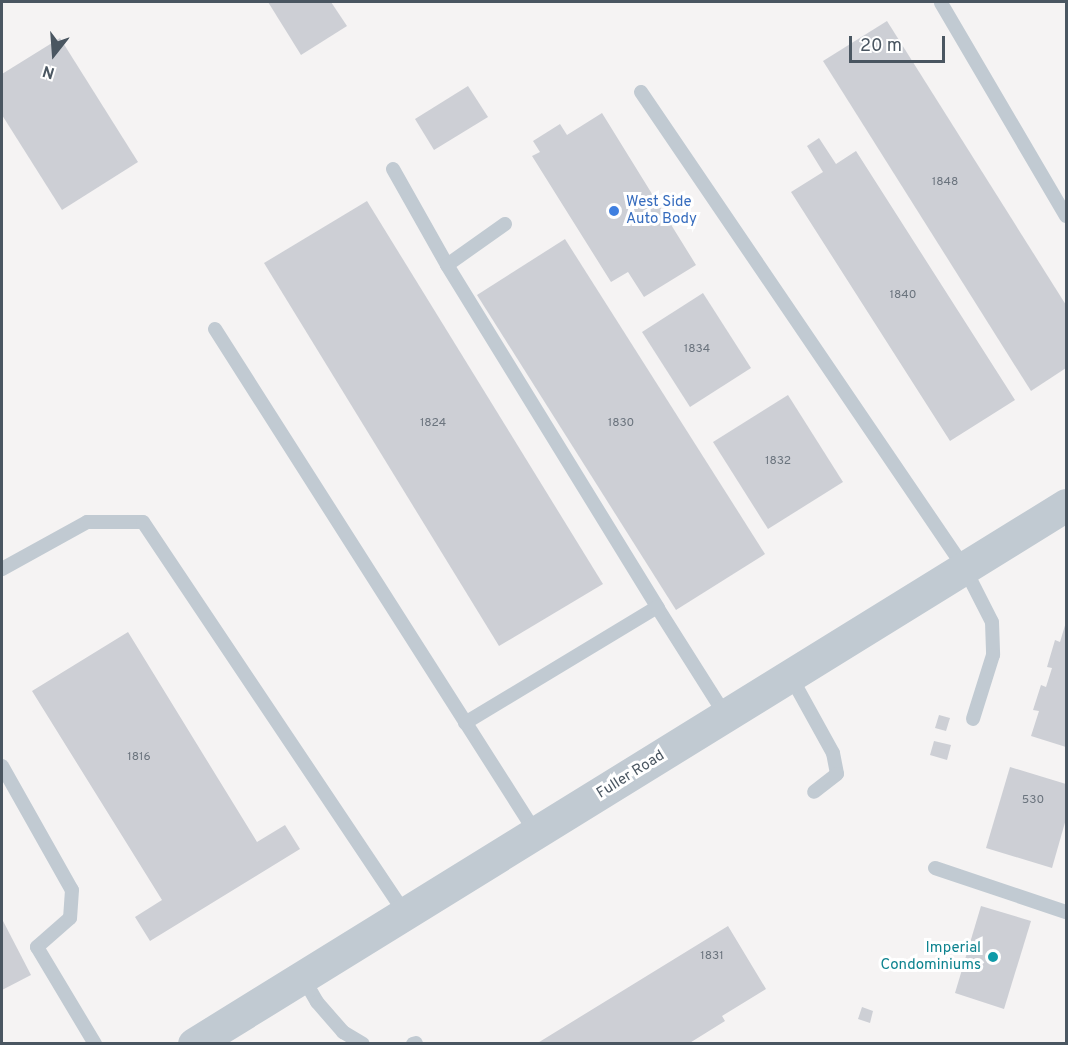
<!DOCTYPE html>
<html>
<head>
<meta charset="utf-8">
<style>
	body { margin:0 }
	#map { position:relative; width:1068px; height:1045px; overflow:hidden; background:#f5f3f3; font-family:Overpass,sans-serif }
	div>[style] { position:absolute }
	.building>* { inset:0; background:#cdcfd5 }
	.service>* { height:14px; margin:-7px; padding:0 7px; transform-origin:7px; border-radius:7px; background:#c1cad2 }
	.tertiary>* { height:33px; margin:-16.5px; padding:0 16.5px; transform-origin:16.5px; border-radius:16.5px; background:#c1cad2 }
	.dots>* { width:16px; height:16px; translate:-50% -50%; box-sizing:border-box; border:3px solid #fff; border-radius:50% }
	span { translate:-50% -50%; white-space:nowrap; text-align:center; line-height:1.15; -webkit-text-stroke:6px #fff; paint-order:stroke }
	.number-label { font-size:12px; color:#6b747e }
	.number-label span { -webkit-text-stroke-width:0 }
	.shop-label { font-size:15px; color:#366cbe }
	.left { translate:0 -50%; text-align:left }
	.street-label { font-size:15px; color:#4a5661 }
	.culture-label { font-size:15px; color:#0d838f }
	.right { translate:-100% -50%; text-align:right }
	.frame { position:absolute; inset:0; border:3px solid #4a5661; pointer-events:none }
	.north { position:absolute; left:24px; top:24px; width:60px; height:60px; -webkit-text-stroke:4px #fff; paint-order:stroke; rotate:197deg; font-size:16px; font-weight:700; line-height:24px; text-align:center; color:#4a5661 }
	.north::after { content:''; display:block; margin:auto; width:21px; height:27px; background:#4a5661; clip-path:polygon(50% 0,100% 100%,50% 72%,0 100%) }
	.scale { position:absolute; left:849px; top:36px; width:96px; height:27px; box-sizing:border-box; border:3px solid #4a5661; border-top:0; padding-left:8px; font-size:18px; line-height:21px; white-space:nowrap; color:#4a5661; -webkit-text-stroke:4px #fff; paint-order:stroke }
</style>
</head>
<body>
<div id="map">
	<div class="building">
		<i style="clip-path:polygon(268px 2px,331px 2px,347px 26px,301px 55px)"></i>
		<i style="clip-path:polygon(887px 21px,1066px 305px,1066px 368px,1031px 391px,823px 61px)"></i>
		<i style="clip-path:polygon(60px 38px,138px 162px,62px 210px,2px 115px,2px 74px)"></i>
		<i style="clip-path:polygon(468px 86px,488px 117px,434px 150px,415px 119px)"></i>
		<i style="clip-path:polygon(602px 113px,696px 265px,644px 297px,628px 272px,611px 282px,532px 156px,540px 152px,533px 141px,560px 124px,567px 135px)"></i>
		<i style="clip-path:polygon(819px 138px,836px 164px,856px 151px,1015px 400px,950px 441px,791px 192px,823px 172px,807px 146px)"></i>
		<i style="clip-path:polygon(367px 201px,603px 584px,499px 646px,264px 263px)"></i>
		<i style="clip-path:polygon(565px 239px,765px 554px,676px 610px,477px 295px)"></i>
		<i style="clip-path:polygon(703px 293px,751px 368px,690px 407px,642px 332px)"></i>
		<i style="clip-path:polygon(788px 395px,843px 482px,768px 529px,713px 442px)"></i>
		<i style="clip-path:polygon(1066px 622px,1066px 747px,1031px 736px,1039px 711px,1033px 710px,1041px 685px,1046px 687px,1052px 668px,1047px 667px,1055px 640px,1060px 642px)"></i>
		<i style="clip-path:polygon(128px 632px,257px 842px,285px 825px,300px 849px,150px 941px,135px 917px,162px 900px,32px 691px)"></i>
		<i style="clip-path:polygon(939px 715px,950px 718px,946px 731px,935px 728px)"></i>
		<i style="clip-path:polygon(934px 741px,951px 745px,947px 760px,930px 755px)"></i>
		<i style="clip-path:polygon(1010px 767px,1066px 784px,1066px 819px,1052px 868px,986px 848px)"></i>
		<i style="clip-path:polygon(981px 906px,1031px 921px,1004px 1009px,955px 993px)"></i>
		<i style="clip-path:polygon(2px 919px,31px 975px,2px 990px)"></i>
		<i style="clip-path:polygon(728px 926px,766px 989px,722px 1016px,725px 1021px,688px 1044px,536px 1044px)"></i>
		<i style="clip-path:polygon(862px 1007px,873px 1011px,870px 1023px,858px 1019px)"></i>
	</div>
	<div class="service">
		<i style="left:941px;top:3px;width:247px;rotate:59.6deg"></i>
		<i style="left:641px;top:92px;width:577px;rotate:55.81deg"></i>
		<i style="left:965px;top:569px;width:59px;rotate:63deg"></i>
		<i style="left:992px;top:622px;width:33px;rotate:88deg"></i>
		<i style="left:993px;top:655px;width:67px;rotate:107.4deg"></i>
		<i style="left:393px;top:169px;width:110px;rotate:60.6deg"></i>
		<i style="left:505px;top:224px;width:71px;rotate:144.7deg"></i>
		<i style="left:447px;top:265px;width:403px;rotate:58.4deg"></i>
		<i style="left:215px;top:329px;width:598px;rotate:57.51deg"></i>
		<i style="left:2px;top:569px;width:97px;rotate:-28.9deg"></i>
		<i style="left:87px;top:522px;width:56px"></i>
		<i style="left:143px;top:522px;width:471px;rotate:56.2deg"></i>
		<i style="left:791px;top:677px;width:87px;rotate:61.1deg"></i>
		<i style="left:833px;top:753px;width:21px;rotate:79deg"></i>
		<i style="left:837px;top:774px;width:29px;rotate:142deg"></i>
		<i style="left:465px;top:723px;width:224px;rotate:-31.1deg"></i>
		<i style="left:657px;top:607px;width:129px;rotate:57.7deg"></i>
		<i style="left:2px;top:766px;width:142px;rotate:60.6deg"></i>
		<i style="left:72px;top:890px;width:28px;rotate:94deg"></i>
		<i style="left:70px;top:918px;width:44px;rotate:138.7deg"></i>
		<i style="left:37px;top:947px;width:113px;rotate:59.1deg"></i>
		<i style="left:935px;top:868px;width:138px;rotate:18.6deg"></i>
		<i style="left:302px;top:976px;width:30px;rotate:60deg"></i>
		<i style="left:317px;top:1002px;width:40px;rotate:49deg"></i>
		<i style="left:343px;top:1032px;width:23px;rotate:31deg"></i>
		<i style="left:413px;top:1044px;width:3px;rotate:-18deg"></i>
	</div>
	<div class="tertiary">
		<i style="left:194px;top:1044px;width:1025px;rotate:-31.72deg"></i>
	</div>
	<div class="dots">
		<i style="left:614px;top:211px;background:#3f7fe0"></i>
		<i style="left:993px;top:957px;background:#0f9aa8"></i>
	</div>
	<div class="number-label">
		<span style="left:945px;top:183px">1848</span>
		<span style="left:903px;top:296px">1840</span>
		<span style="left:697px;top:350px">1834</span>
		<span style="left:433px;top:424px">1824</span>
		<span style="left:621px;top:424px">1830</span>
		<span style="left:778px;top:462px">1832</span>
		<span style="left:139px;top:758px">1816</span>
		<span style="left:1033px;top:801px">530</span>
		<span style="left:712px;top:957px">1831</span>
	</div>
	<div class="shop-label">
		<span class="left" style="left:626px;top:211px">West Side<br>Auto Body</span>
	</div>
	<div class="street-label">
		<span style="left:631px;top:775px;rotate:-32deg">Fuller Road</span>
	</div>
	<div class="culture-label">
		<span class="right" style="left:981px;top:957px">Imperial<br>Condominiums</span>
	</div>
	<div class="frame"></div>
	<div class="north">N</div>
	<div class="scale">20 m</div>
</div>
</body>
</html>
